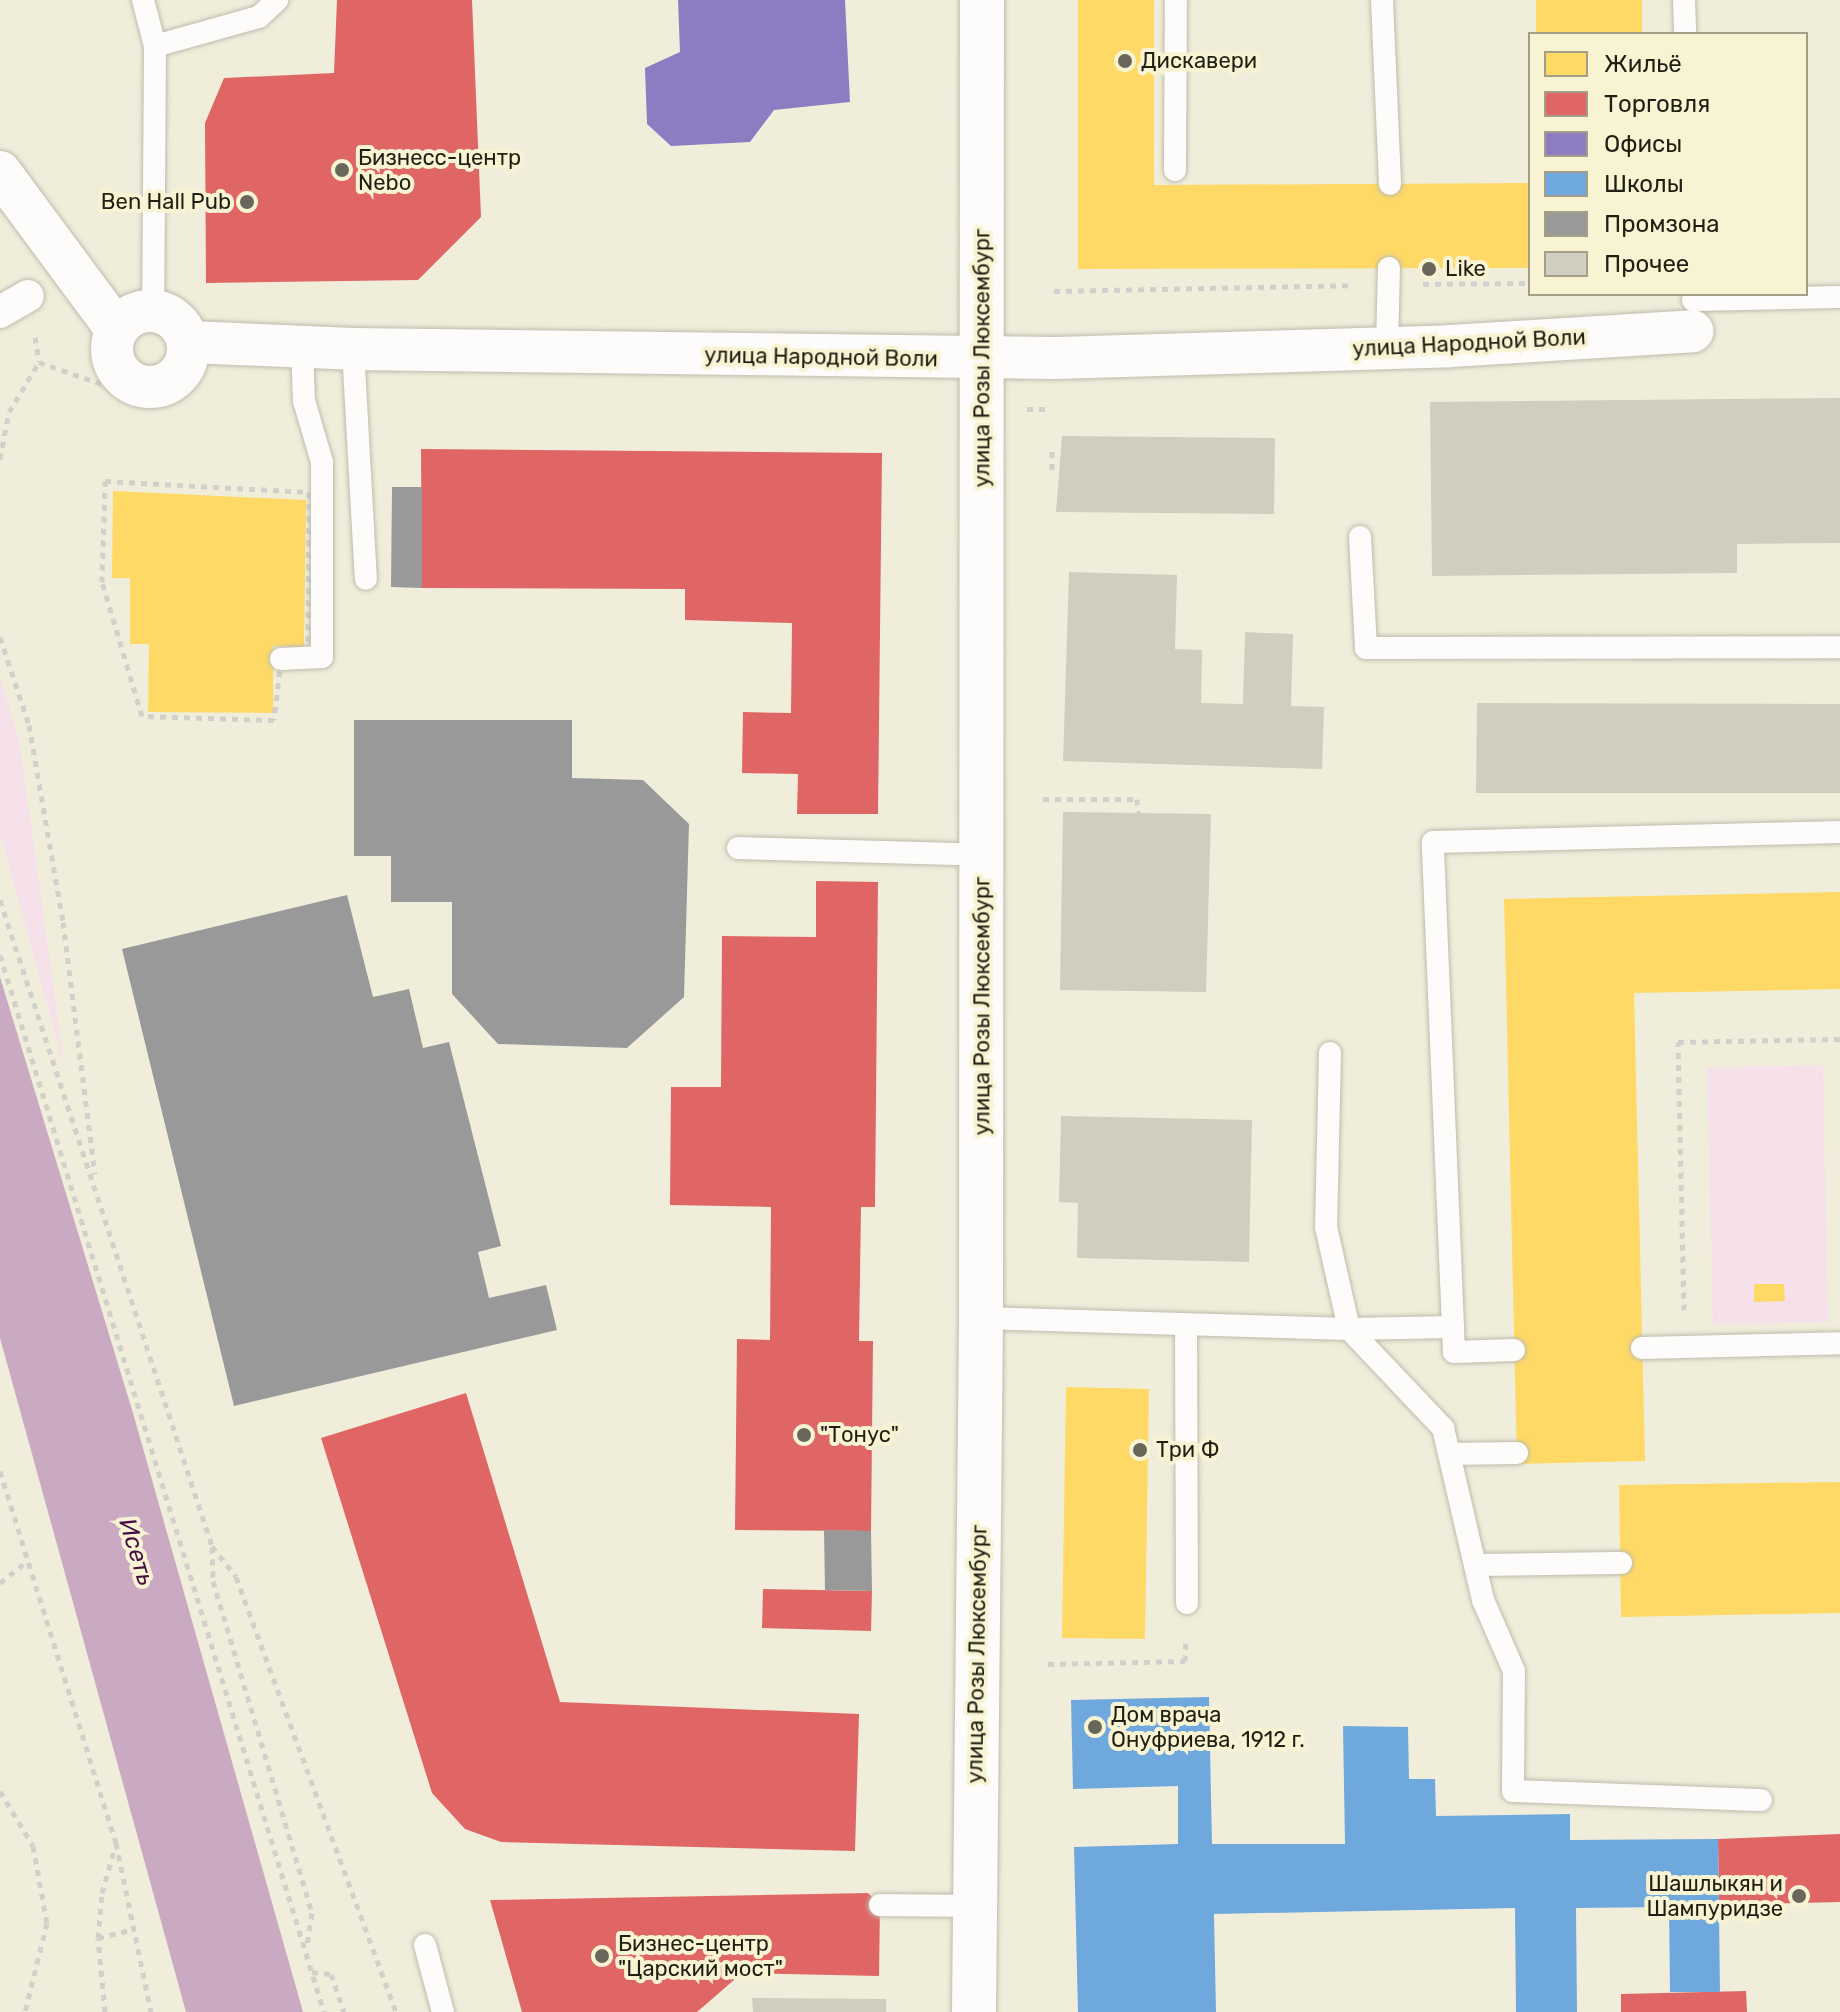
<!DOCTYPE html>
<html>
<head>
<meta charset="utf-8">
<style>
	body { margin:0 }
	#map { position:relative; width:1840px; height:2012px; overflow:hidden; background:#f0eedb; font-family:Rubik,sans-serif }
	div>[style] { position:absolute }
	.green>* { inset:0; background:#f6e1eb }
	.water>* { inset:0; background:#caa9c2 }
	.homes>* { inset:0; background:#ffd966 }
	.shops>* { inset:0; background:#e06666 }
	.offices>* { inset:0; background:#8e7cc3 }
	.schools>* { inset:0; background:#6fa8dc }
	.industry>* { inset:0; background:#999 }
	.building>* { inset:0; background:#d0cebf }
	.path>* { height:5px; margin-top:-2.5px; transform-origin:0; background:repeating-linear-gradient(90deg,#d1d0cb 0 6px,transparent 0 12px) }
	.roads { filter:drop-shadow(0 0 2px #bdbcad) drop-shadow(0 0 2px #bdbcad) }
	.service>* { height:22px; margin:-11px; padding:0 11px; transform-origin:11px; border-radius:11px; background:#fdfcfa }
	.pedestrian>* { height:32px; margin:-16px; padding:0 16px; transform-origin:16px; border-radius:16px; background:#fdfcfa }
	.minor>* { height:42px; margin:-21px; padding:0 21px; transform-origin:21px; border-radius:21px; background:#fdfcfa }
	.minor>.ring { margin:-21px; padding:0; box-sizing:content-box; background:none; border:42px solid #fdfcfa; border-radius:50% }
	.secondary>* { height:44px; margin:-22px; padding:0 22px; transform-origin:22px; border-radius:22px; background:#fdfcfa }
	.dots>* { width:22px; height:22px; translate:-50% -50%; box-sizing:border-box; border:4px solid #f8f4d3; border-radius:50% }
	span { translate:-50% -50%; white-space:nowrap; text-align:center; line-height:1.15; -webkit-text-stroke:8px #f8f4d3; paint-order:stroke }
	.poi-label { font-size:22px; color:#201f13 }
	.left { translate:0 -50%; text-align:left }
	.right { translate:-100% -50%; text-align:right }
	.street-label { font-size:22px; color:#201f13 }
	.water-label { font-size:24px; color:#470e45; font-style:italic }
	.legend { position:absolute; left:1528px; top:32px; width:280px; height:264px; box-sizing:border-box; background:#f8f4d3; border:2px solid #a29f86; margin:0; padding:10px 14px; list-style:none; font-size:24px; color:#201f13 }
	.legend li { display:flex; align-items:center; gap:16px; height:40px }
	.legend b { width:40px; border:2px solid #a29f86 }
</style>
</head>
<body>
<div id="map">
	<div class="green">
		<i style="clip-path:polygon(0 677px,19px 739px,65px 1070px,0 833px)"></i>
		<i style="clip-path:polygon(1823px 1065px,1828px 1322px,1713px 1325px,1707px 1068px)"></i>
	</div>
	<div class="water">
		<i style="clip-path:polygon(0 977px,133px 1413px,303px 2012px,186px 2012px,0 1338px)"></i>
	</div>
	<div class="homes">
		<i style="clip-path:polygon(1078px 0,1154px 0,1154px 185px,1530px 183px,1530px 268px,1078px 269px)"></i>
		<i style="clip-path:polygon(1536px 0,1642px 0,1642px 34px,1536px 34px)"></i>
		<i style="clip-path:polygon(113px 491px,306px 500px,304px 647px,273px 646px,273px 713px,148px 712px,149px 644px,130px 644px,130px 578px,112px 578px)"></i>
		<i style="clip-path:polygon(1840px 892px,1840px 989px,1634px 993px,1645px 1461px,1517px 1464px,1504px 899px)"></i>
		<i style="clip-path:polygon(1754px 1284px,1784px 1284px,1785px 1301px,1754px 1302px)"></i>
		<i style="clip-path:polygon(1066px 1387px,1149px 1389px,1145px 1639px,1062px 1638px)"></i>
		<i style="clip-path:polygon(1840px 1482px,1840px 1613px,1621px 1617px,1619px 1485px)"></i>
	</div>
	<div class="shops">
		<i style="clip-path:polygon(337px 0,472px 0,481px 217px,418px 280px,206px 283px,205px 123px,224px 78px,334px 73px)"></i>
		<i style="clip-path:polygon(421px 449px,882px 453px,878px 814px,797px 814px,798px 774px,742px 773px,743px 712px,791px 713px,792px 623px,685px 620px,685px 589px,422px 588px)"></i>
		<i style="clip-path:polygon(816px 881px,878px 882px,875px 1207px,861px 1207px,859px 1341px,873px 1341px,871px 1531px,735px 1530px,737px 1339px,770px 1340px,771px 1207px,670px 1205px,671px 1087px,721px 1087px,722px 936px,816px 937px)"></i>
		<i style="clip-path:polygon(466px 1393px,560px 1702px,859px 1714px,855px 1851px,501px 1842px,465px 1829px,432px 1793px,321px 1438px)"></i>
		<i style="clip-path:polygon(763px 1589px,872px 1591px,871px 1631px,762px 1628px)"></i>
		<i style="clip-path:polygon(1840px 1834px,1840px 1902px,1719px 1905px,1718px 1839px)"></i>
		<i style="clip-path:polygon(868px 1893px,880px 1905px,879px 1976px,742px 1973px,697px 2012px,522px 2012px,490px 1900px)"></i>
		<i style="clip-path:polygon(1746px 1991px,1747px 2012px,1621px 2012px,1621px 1994px)"></i>
	</div>
	<div class="offices">
		<i style="clip-path:polygon(678px 0,845px 0,850px 102px,774px 110px,750px 142px,671px 146px,647px 124px,645px 68px,680px 52px)"></i>
	</div>
	<div class="schools">
		<i style="clip-path:polygon(1209px 1697px,1212px 1844px,1345px 1844px,1343px 1726px,1408px 1727px,1409px 1779px,1435px 1779px,1436px 1816px,1570px 1814px,1570px 1840px,1718px 1839px,1720px 1992px,1670px 1992px,1669px 1907px,1576px 1908px,1577px 2012px,1516px 2012px,1515px 1908px,1214px 1914px,1216px 2012px,1078px 2012px,1074px 1847px,1178px 1844px,1178px 1786px,1073px 1789px,1071px 1700px)"></i>
	</div>
	<div class="industry">
		<i style="clip-path:polygon(392px 487px,422px 487px,422px 588px,391px 587px)"></i>
		<i style="clip-path:polygon(354px 720px,572px 720px,572px 778px,643px 780px,689px 824px,684px 997px,627px 1048px,498px 1044px,452px 994px,452px 902px,391px 902px,391px 856px,354px 856px)"></i>
		<i style="clip-path:polygon(347px 895px,373px 997px,409px 989px,423px 1048px,449px 1042px,501px 1246px,478px 1252px,489px 1298px,546px 1285px,557px 1330px,234px 1406px,122px 949px)"></i>
		<i style="clip-path:polygon(824px 1530px,871px 1531px,872px 1591px,825px 1590px)"></i>
	</div>
	<div class="building">
		<i style="clip-path:polygon(1840px 398px,1840px 543px,1737px 544px,1737px 573px,1432px 576px,1430px 402px)"></i>
		<i style="clip-path:polygon(1062px 436px,1275px 438px,1274px 514px,1056px 512px)"></i>
		<i style="clip-path:polygon(1069px 572px,1177px 575px,1175px 649px,1202px 650px,1201px 703px,1243px 704px,1245px 632px,1293px 634px,1291px 706px,1324px 707px,1322px 769px,1063px 761px)"></i>
		<i style="clip-path:polygon(1477px 703px,1840px 704px,1840px 793px,1476px 793px)"></i>
		<i style="clip-path:polygon(1063px 812px,1211px 814px,1206px 992px,1060px 990px)"></i>
		<i style="clip-path:polygon(1061px 1116px,1252px 1120px,1249px 1262px,1077px 1258px,1078px 1203px,1059px 1202px)"></i>
		<i style="clip-path:polygon(752px 1998px,886px 1999px,886px 2012px,753px 2012px)"></i>
	</div>
	<div class="path">
		<i style="left:1423px;top:284px;width:107px;rotate:-0.5deg"></i>
		<i style="left:1054px;top:291px;width:299px;rotate:-1.1deg"></i>
		<i style="left:35px;top:337px;width:25px;rotate:81deg"></i>
		<i style="left:39px;top:362px;width:114px;rotate:19.4deg"></i>
		<i style="left:1027px;top:409px;width:22px"></i>
		<i style="left:1052px;top:451px;width:20px;rotate:90deg"></i>
		<i style="left:0;top:459px;width:48px;rotate:-79.2deg"></i>
		<i style="left:9px;top:412px;width:58px;rotate:-59deg"></i>
		<i style="left:105px;top:481px;width:204px;rotate:3.1deg"></i>
		<i style="left:309px;top:492px;width:160px;rotate:90.4deg"></i>
		<i style="left:308px;top:652px;width:16px;rotate:180deg"></i>
		<i style="left:292px;top:652px;width:13px;rotate:148deg"></i>
		<i style="left:281px;top:659px;width:61px;rotate:96.5deg"></i>
		<i style="left:274px;top:720px;width:132px;rotate:-178.3deg"></i>
		<i style="left:142px;top:716px;width:140px;rotate:-106.6deg"></i>
		<i style="left:102px;top:582px;width:101px;rotate:-88.3deg"></i>
		<i style="left:0;top:637px;width:93px;rotate:71.8deg"></i>
		<i style="left:29px;top:725px;width:200px;rotate:80.2deg"></i>
		<i style="left:63px;top:922px;width:254px;rotate:82.8deg"></i>
		<i style="left:1043px;top:799px;width:94px"></i>
		<i style="left:1137px;top:799px;width:14px;rotate:86deg"></i>
		<i style="left:0;top:900px;width:680px;rotate:71.83deg"></i>
		<i style="left:212px;top:1546px;width:39px;rotate:52deg"></i>
		<i style="left:236px;top:1577px;width:463px;rotate:69.8deg"></i>
		<i style="left:0;top:955px;width:1106px;rotate:72.96deg"></i>
		<i style="left:1684px;top:1310px;width:268px;rotate:-91.3deg"></i>
		<i style="left:1678px;top:1042px;width:162px;rotate:-1.1deg"></i>
		<i style="left:0;top:1471px;width:390px;rotate:72.7deg"></i>
		<i style="left:116px;top:1843px;width:173px;rotate:78.3deg"></i>
		<i style="left:212px;top:1547px;width:34px;rotate:88deg"></i>
		<i style="left:213px;top:1581px;width:346px;rotate:73.4deg"></i>
		<i style="left:312px;top:1913px;width:33px;rotate:99deg"></i>
		<i style="left:0;top:1583px;width:36px;rotate:-39deg"></i>
		<i style="left:1048px;top:1664px;width:137px;rotate:-1.3deg"></i>
		<i style="left:1185px;top:1661px;width:23px;rotate:-88deg"></i>
		<i style="left:0;top:1791px;width:64px;rotate:59deg"></i>
		<i style="left:33px;top:1846px;width:78px;rotate:79.7deg"></i>
		<i style="left:47px;top:1923px;width:92px;rotate:103.9deg"></i>
		<i style="left:98px;top:1938px;width:36px;rotate:-14deg"></i>
		<i style="left:312px;top:1972px;width:19px;rotate:6deg"></i>
		<i style="left:331px;top:1974px;width:40px;rotate:71.1deg"></i>
		<i style="left:105px;top:2012px;width:74px;rotate:-95.4deg"></i>
		<i style="left:98px;top:1938px;width:45px;rotate:-84.9deg"></i>
		<i style="left:102px;top:1893px;width:48px;rotate:-74.2deg"></i>
	</div>
	<div class="roads">
		<div class="service">
			<i style="left:143px;top:0;width:48px;rotate:75.4deg"></i>
			<i style="left:155px;top:46px;width:264px;rotate:90.4deg"></i>
			<i style="left:1382px;top:0;width:184px;rotate:87.5deg"></i>
			<i style="left:1684px;top:0;width:34px;rotate:88deg"></i>
			<i style="left:155px;top:46px;width:108px;rotate:-15.6deg"></i>
			<i style="left:259px;top:17px;width:25px;rotate:-43deg"></i>
			<i style="left:1175px;top:170px;width:170px;rotate:-89.7deg"></i>
			<i style="left:1693px;top:300px;width:147px;rotate:-1.2deg"></i>
			<i style="left:1387px;top:348px;width:80px;rotate:-88.6deg"></i>
			<i style="left:353px;top:349px;width:230px;rotate:86.8deg"></i>
			<i style="left:1360px;top:537px;width:111px;rotate:86.9deg"></i>
			<i style="left:1366px;top:648px;width:474px;rotate:-0.1deg"></i>
			<i style="left:281px;top:659px;width:41px;rotate:-2.8deg"></i>
			<i style="left:322px;top:657px;width:195px;rotate:-90deg"></i>
			<i style="left:322px;top:462px;width:64px;rotate:-106.4deg"></i>
			<i style="left:304px;top:401px;width:54px;rotate:-92.1deg"></i>
			<i style="left:738px;top:848px;width:244px;rotate:1.6deg"></i>
			<i style="left:1330px;top:1053px;width:174px;rotate:91.3deg"></i>
			<i style="left:1326px;top:1227px;width:105px;rotate:77.3deg"></i>
			<i style="left:1349px;top:1329px;width:137px;rotate:46.5deg"></i>
			<i style="left:1443px;top:1428px;width:177px;rotate:76.9deg"></i>
			<i style="left:1483px;top:1600px;width:77px;rotate:66.4deg"></i>
			<i style="left:1514px;top:1671px;width:120px;rotate:90.5deg"></i>
			<i style="left:1513px;top:1791px;width:248px;rotate:2.1deg"></i>
			<i style="left:981px;top:1318px;width:368px;rotate:1.7deg"></i>
			<i style="left:1349px;top:1329px;width:104px;rotate:-1.1deg"></i>
			<i style="left:1453px;top:1327px;width:485px;rotate:-92.4deg"></i>
			<i style="left:1433px;top:842px;width:407px;rotate:-1.4deg"></i>
			<i style="left:1186px;top:1325px;width:278px;rotate:89.8deg"></i>
			<i style="left:1453px;top:1327px;width:25px;rotate:88deg"></i>
			<i style="left:1454px;top:1352px;width:60px;rotate:-1.9deg"></i>
			<i style="left:1642px;top:1348px;width:198px;rotate:-1.4deg"></i>
			<i style="left:1450px;top:1454px;width:67px;rotate:-0.9deg"></i>
			<i style="left:1475px;top:1565px;width:146px;rotate:-0.8deg"></i>
			<i style="left:880px;top:1905px;width:94px;rotate:0.6deg"></i>
			<i style="left:425px;top:1945px;width:69px;rotate:75deg"></i>
		</div>
		<div class="pedestrian">
			<i style="left:0;top:312px;width:32px;rotate:-30deg"></i>
		</div>
		<div class="minor">
			<i style="left:0;top:172px;width:195px;rotate:53.5deg"></i>
			<i class="ring" style="left:112px;top:311px;width:34px;height:34px"></i>
			<i style="left:189px;top:342px;width:164px;rotate:2.4deg"></i>
			<i style="left:353px;top:349px;width:703px;rotate:0.73deg"></i>
			<i style="left:1056px;top:358px;width:395px;rotate:-1.7deg"></i>
			<i style="left:1451px;top:346px;width:242px;rotate:-3.5deg"></i>
		</div>
		<div class="secondary">
			<i style="left:974px;top:2012px;width:694px;rotate:-89.42deg"></i>
			<i style="left:981px;top:1318px;width:1318px;rotate:-89.96deg"></i>
		</div>
	</div>
	<div class="dots">
		<i style="left:1125px;top:61px;background:#696759"></i>
		<i style="left:342px;top:170px;background:#696759"></i>
		<i style="left:247px;top:202px;background:#696759"></i>
		<i style="left:1429px;top:269px;background:#696759"></i>
		<i style="left:804px;top:1435px;background:#696759"></i>
		<i style="left:1140px;top:1450px;background:#696759"></i>
		<i style="left:1095px;top:1727px;background:#696759"></i>
		<i style="left:1799px;top:1896px;background:#696759"></i>
		<i style="left:602px;top:1956px;background:#696759"></i>
	</div>
	<div class="poi-label">
		<span class="left" style="left:1141px;top:61px">Дискавери</span>
		<span class="left" style="left:358px;top:170px">Бизнесс-центр<br>Nebo</span>
		<span class="right" style="left:231px;top:202px">Ben Hall Pub</span>
		<span class="left" style="left:1445px;top:269px">Like</span>
		<span class="left" style="left:820px;top:1435px">"Тонус"</span>
		<span class="left" style="left:1156px;top:1450px">Три Ф</span>
		<span class="left" style="left:1111px;top:1727px">Дом врача<br>Онуфриева, 1912 г.</span>
		<span class="right" style="left:1783px;top:1896px">Шашлыкян и<br>Шампуридзе</span>
		<span class="left" style="left:618px;top:1956px">Бизнес-центр<br>"Царский мост"</span>
	</div>
	<div class="street-label">
		<span style="left:1469px;top:343px;rotate:-3deg">улица Народной Воли</span>
		<span style="left:821px;top:357px;rotate:1deg">улица Народной Воли</span>
		<span style="left:982px;top:358px;rotate:-90deg">улица Розы Люксембург</span>
		<span style="left:982px;top:1006px;rotate:-90deg">улица Розы Люксембург</span>
		<span style="left:977px;top:1654px;rotate:-89deg">улица Розы Люксембург</span>
	</div>
	<div class="water-label">
		<span style="left:136px;top:1552px;rotate:73deg">Исеть</span>
	</div>
	<ul class="legend">
	<li><b style="height:22px;background:#ffd966"></b>Жильё</li>
	<li><b style="height:22px;background:#e06666"></b>Торговля</li>
	<li><b style="height:22px;background:#8e7cc3"></b>Офисы</li>
	<li><b style="height:22px;background:#6fa8dc"></b>Школы</li>
	<li><b style="height:22px;background:#999"></b>Промзона</li>
	<li><b style="height:22px;background:#d0cebf"></b>Прочее</li>
	</ul>
</div>
</body>
</html>
